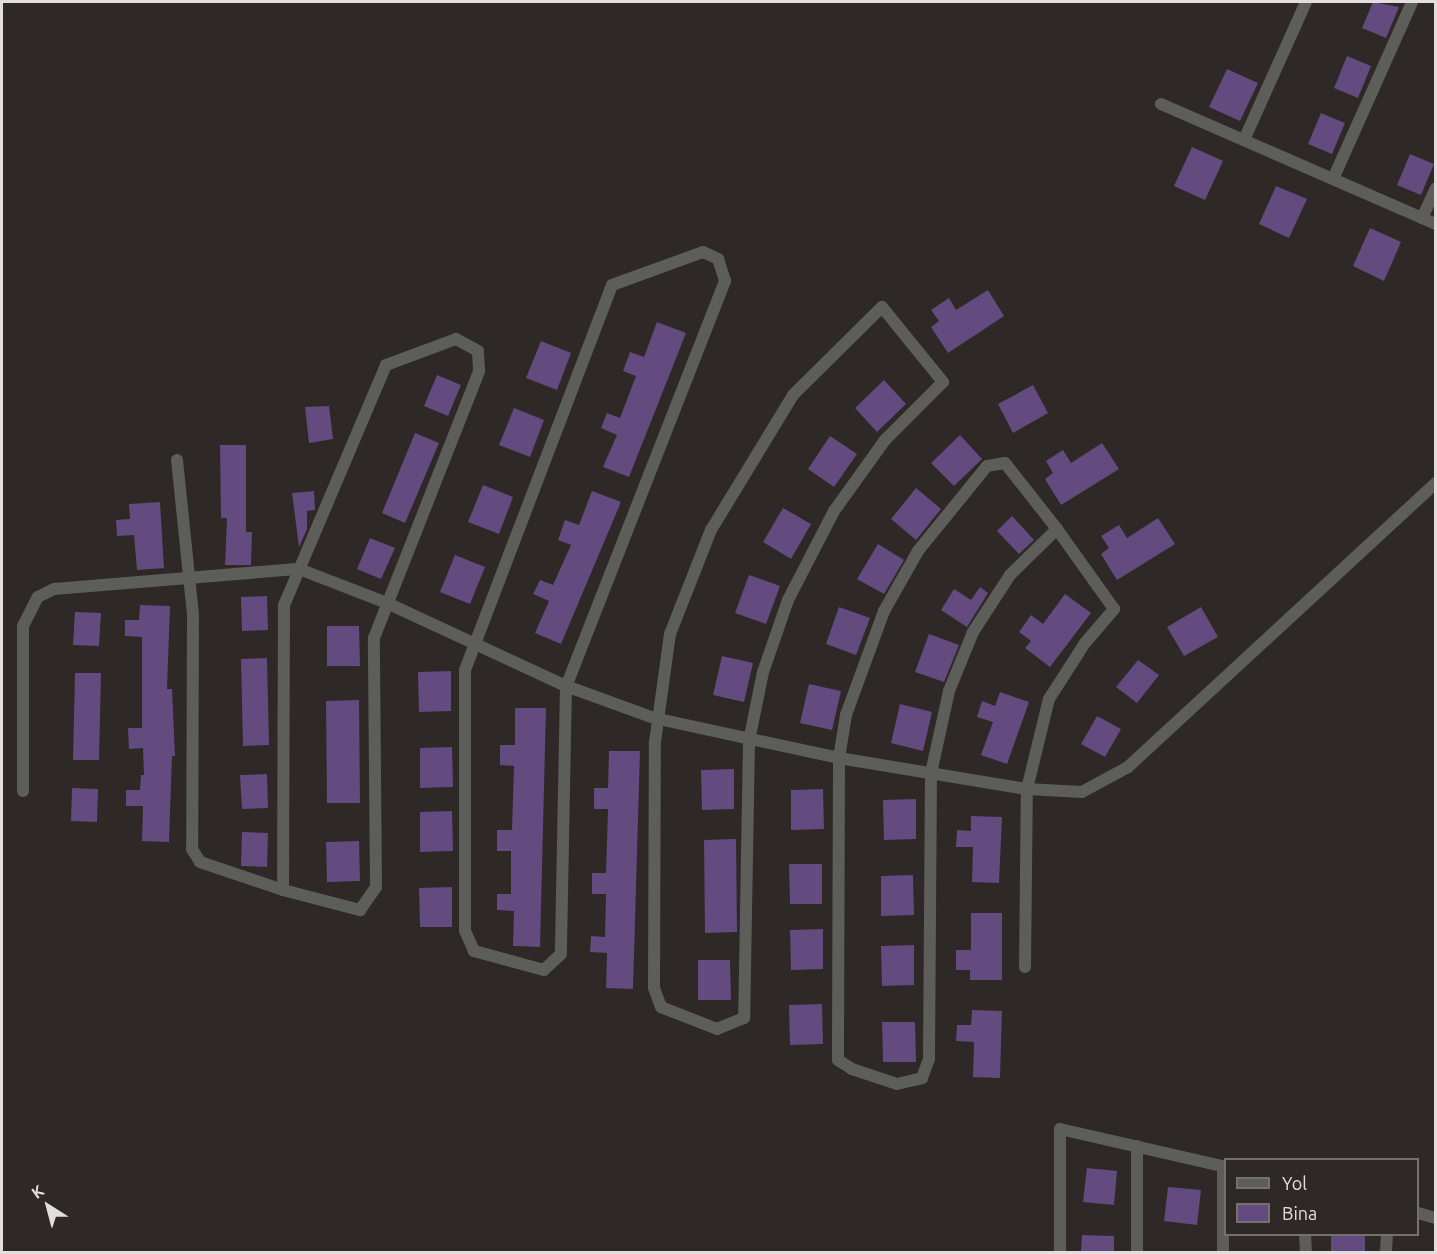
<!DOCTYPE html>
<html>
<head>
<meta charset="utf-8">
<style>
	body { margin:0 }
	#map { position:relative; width:1437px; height:1254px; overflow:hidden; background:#2e2826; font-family:Ubuntu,sans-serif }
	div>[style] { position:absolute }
	.building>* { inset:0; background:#634a7f }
	.minor>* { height:12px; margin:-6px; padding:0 6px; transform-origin:6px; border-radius:6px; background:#5d5d5a }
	span { translate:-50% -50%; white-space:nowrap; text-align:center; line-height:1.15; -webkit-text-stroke:4.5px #2e2826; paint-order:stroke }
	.frame { position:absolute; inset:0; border:3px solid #e2dedd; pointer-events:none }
	.legend { position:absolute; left:1224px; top:1158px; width:195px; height:78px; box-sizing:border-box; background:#2e2826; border:2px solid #76716f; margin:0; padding:8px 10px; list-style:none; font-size:18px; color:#e2dedd }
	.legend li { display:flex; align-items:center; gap:12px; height:30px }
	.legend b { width:30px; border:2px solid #76716f }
	.north { position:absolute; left:18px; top:1176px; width:60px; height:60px; -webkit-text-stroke:4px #2e2826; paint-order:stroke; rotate:324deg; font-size:16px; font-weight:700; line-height:24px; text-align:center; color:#e2dedd }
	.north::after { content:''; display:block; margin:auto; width:21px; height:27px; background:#e2dedd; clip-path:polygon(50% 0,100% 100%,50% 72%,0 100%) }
</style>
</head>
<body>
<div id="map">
	<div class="building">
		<i style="clip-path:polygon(1373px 2px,1399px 7px,1386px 38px,1362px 28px)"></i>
		<i style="clip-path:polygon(1347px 56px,1371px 66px,1358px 98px,1334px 88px)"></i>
		<i style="clip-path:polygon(1227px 69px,1258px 83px,1240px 121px,1209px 107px)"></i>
		<i style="clip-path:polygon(1321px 113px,1345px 123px,1332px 154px,1308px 144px)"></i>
		<i style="clip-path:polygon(1192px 147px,1223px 161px,1205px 200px,1174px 186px)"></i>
		<i style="clip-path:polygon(1410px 154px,1434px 164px,1421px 195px,1397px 185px)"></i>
		<i style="clip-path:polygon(1276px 186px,1307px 199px,1289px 238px,1259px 224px)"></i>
		<i style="clip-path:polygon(1370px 228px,1401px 242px,1384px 281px,1353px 266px)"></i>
		<i style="clip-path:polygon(988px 290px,1004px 316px,948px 353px,931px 327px,939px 321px,931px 310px,949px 298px,956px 310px)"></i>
		<i style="clip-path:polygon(657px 322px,686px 333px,629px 477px,603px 467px,617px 435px,601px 428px,607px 413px,620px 418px,636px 376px,623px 371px,630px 352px,644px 357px)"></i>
		<i style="clip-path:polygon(541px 341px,571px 353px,557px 390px,526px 378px)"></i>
		<i style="clip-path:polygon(437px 375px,461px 385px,448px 416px,424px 406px)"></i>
		<i style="clip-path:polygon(884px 380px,906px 404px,877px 432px,855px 408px)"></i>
		<i style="clip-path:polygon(1033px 385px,1048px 413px,1013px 433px,998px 404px)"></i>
		<i style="clip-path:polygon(329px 406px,333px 439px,309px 443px,305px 407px)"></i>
		<i style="clip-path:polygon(514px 408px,544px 420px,530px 457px,499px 445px)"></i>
		<i style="clip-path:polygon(415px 433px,439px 443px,405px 523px,382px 513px)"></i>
		<i style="clip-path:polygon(960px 435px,982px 459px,954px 486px,931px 463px)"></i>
		<i style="clip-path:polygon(830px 436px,857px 454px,834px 487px,808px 469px)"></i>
		<i style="clip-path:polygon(1102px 443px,1119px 469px,1061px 505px,1045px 479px,1053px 473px,1046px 461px,1063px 450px,1071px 463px)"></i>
		<i style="clip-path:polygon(220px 445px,246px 445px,246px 532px,252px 532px,251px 565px,225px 565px,227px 518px,221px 518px)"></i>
		<i style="clip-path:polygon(483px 485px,513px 497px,499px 534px,468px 522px)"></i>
		<i style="clip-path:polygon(916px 488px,941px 509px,916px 540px,891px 519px)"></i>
		<i style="clip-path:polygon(314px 491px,315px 510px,307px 511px,307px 529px,299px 547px,292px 493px)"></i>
		<i style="clip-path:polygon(592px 491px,621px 502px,561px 644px,535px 633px,549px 601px,533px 594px,540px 580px,553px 585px,571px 545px,558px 540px,565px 520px,579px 525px)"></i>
		<i style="clip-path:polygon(160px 502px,164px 568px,137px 570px,134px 535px,117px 536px,116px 520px,130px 519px,129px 504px)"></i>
		<i style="clip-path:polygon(783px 508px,811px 524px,791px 559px,763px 542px)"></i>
		<i style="clip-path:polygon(1012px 516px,1034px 540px,1019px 554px,997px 531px)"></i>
		<i style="clip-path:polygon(1158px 518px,1175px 544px,1117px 580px,1101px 554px,1109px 548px,1101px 536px,1119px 525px,1127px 538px)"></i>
		<i style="clip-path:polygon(370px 538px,395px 548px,381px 579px,357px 569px)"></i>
		<i style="clip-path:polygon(878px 544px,904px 560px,884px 594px,857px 579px)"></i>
		<i style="clip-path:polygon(455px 555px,485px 567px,470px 604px,440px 592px)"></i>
		<i style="clip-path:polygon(749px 575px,780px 586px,766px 624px,735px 613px)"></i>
		<i style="clip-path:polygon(980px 587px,988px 593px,967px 627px,941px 610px,954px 589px,971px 600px)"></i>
		<i style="clip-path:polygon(1065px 594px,1091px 613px,1050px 667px,1025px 648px,1031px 641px,1019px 632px,1031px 615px,1043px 624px)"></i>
		<i style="clip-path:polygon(267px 596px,268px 630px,242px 631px,241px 597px)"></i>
		<i style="clip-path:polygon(140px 605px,170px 606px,167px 689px,172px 689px,175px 756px,172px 756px,169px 842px,142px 841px,143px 806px,126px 806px,126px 790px,140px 790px,141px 775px,144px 775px,143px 748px,129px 749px,128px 728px,142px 728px,142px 637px,125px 636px,125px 620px,139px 620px)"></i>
		<i style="clip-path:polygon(839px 607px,870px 618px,856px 655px,826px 644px)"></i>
		<i style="clip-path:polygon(1201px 607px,1218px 637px,1184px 656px,1167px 627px)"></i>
		<i style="clip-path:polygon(75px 612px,101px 613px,99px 646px,73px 645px)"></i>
		<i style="clip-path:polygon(327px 626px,359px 626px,360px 666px,327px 666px)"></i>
		<i style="clip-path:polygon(929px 634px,959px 645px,944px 682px,915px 672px)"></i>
		<i style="clip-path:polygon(722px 656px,753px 663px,744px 702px,713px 695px)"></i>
		<i style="clip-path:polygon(267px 658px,269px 745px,243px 746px,241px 659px)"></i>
		<i style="clip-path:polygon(1138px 660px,1159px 675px,1137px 703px,1116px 687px)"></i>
		<i style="clip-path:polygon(451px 671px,451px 711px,419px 712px,418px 672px)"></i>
		<i style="clip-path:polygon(75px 673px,101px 673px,99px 760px,73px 760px)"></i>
		<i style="clip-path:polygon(809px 684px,841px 691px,832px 730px,800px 723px)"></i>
		<i style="clip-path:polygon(1000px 692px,1029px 702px,1007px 764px,981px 755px,993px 722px,977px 717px,982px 701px,995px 706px)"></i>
		<i style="clip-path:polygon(359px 700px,360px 803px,327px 803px,326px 701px)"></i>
		<i style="clip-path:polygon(900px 704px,932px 712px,923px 751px,891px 743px)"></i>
		<i style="clip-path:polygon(515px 708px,546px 708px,540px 947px,513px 946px,514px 911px,497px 910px,497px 894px,511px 894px,511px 851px,497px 851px,497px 830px,512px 830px,514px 766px,500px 765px,500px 745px,515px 745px)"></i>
		<i style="clip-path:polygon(1097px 716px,1121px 729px,1105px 757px,1081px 744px)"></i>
		<i style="clip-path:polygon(452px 747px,453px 787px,420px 788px,420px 748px)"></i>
		<i style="clip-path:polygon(609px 751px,640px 751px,633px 989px,606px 988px,607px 953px,590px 952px,591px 936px,605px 937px,606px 894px,592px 894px,592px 873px,606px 873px,608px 809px,594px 809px,594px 788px,608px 788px)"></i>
		<i style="clip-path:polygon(734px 769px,734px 809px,702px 810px,701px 770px)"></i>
		<i style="clip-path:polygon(267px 774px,268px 808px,242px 809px,240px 775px)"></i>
		<i style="clip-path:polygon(72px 788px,98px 789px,97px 822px,71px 821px)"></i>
		<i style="clip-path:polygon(823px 789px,824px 829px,791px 830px,791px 790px)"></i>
		<i style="clip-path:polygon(916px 799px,916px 839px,884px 840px,883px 800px)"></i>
		<i style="clip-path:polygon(452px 811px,453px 851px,420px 852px,420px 812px)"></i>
		<i style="clip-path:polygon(971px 816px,1002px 817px,999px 883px,972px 882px,973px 847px,956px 847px,957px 830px,971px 831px)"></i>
		<i style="clip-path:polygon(242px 832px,268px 833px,267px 867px,241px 866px)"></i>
		<i style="clip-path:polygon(736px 839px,737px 932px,705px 933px,704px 840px)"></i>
		<i style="clip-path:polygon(359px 841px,360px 881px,327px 882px,326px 842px)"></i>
		<i style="clip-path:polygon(789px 864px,822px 864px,822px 904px,790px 904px)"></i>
		<i style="clip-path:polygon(913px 875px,914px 915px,881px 916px,881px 876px)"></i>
		<i style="clip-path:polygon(452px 887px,452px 927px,420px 927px,419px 888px)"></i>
		<i style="clip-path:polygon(971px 913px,1002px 913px,1002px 980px,970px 980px,970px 970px,956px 970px,956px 950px,971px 950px)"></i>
		<i style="clip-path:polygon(823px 929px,823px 969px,791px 970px,790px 930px)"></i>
		<i style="clip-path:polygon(914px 945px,914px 985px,882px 986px,881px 946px)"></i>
		<i style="clip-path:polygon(698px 960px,730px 960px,731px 1000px,698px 1000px)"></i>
		<i style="clip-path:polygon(822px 1004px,823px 1044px,790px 1045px,789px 1005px)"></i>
		<i style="clip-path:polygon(972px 1010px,1002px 1011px,1000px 1078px,973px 1077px,974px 1042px,956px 1041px,957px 1025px,971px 1025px)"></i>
		<i style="clip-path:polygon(882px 1022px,915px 1022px,916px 1062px,883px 1062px)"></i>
		<i style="clip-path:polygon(1087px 1168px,1117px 1171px,1114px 1205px,1083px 1202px)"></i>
		<i style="clip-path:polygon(1168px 1187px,1201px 1190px,1197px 1225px,1164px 1221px)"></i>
		<i style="clip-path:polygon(1331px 1234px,1365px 1234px,1365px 1252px,1331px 1252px)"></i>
		<i style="clip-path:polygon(1082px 1235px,1114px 1236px,1114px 1252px,1081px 1252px)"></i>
	</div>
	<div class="minor">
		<i style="left:1161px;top:104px;width:300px;rotate:23.6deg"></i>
		<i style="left:1244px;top:140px;width:151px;rotate:-65.8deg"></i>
		<i style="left:1333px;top:179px;width:194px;rotate:-65.9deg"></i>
		<i style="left:1422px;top:218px;width:33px;rotate:-65deg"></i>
		<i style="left:703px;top:252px;width:17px;rotate:25deg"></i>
		<i style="left:718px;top:259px;width:23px;rotate:72deg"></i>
		<i style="left:725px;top:281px;width:435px;rotate:111.4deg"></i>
		<i style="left:566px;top:686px;width:268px;rotate:91.1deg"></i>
		<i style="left:561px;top:954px;width:23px;rotate:137deg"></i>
		<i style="left:544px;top:970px;width:73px;rotate:-164.8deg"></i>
		<i style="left:474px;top:951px;width:22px;rotate:-114deg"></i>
		<i style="left:465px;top:931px;width:261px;rotate:-90deg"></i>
		<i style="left:465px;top:670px;width:412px;rotate:-69.1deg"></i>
		<i style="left:612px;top:285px;width:97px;rotate:-19.9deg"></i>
		<i style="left:882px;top:307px;width:97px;rotate:50.9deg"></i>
		<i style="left:943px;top:382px;width:82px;rotate:135deg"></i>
		<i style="left:885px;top:440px;width:87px;rotate:125.7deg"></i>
		<i style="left:834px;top:511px;width:100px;rotate:117.3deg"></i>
		<i style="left:788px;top:600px;width:76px;rotate:109.1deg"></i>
		<i style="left:763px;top:672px;width:70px;rotate:101.5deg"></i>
		<i style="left:749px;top:741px;width:277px;rotate:91deg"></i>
		<i style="left:744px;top:1018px;width:29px;rotate:158deg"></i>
		<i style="left:717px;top:1029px;width:60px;rotate:-158.6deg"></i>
		<i style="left:661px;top:1007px;width:20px;rotate:-110deg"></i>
		<i style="left:654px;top:988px;width:246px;rotate:-89.8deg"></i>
		<i style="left:655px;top:742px;width:109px;rotate:-82.1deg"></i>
		<i style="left:670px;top:634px;width:112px;rotate:-68.5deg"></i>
		<i style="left:711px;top:530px;width:158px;rotate:-58.7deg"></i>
		<i style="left:793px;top:395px;width:125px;rotate:-44.7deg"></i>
		<i style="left:177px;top:460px;width:156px;rotate:84.1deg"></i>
		<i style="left:193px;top:615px;width:234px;rotate:90.2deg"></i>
		<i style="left:192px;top:849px;width:15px;rotate:58deg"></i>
		<i style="left:200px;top:862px;width:88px;rotate:18.6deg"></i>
		<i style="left:283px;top:890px;width:80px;rotate:14.6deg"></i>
		<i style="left:360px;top:910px;width:28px;rotate:-55deg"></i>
		<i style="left:376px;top:887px;width:249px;rotate:-90.5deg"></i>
		<i style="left:374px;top:638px;width:287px;rotate:-68.5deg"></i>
		<i style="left:479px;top:371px;width:20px;rotate:-93deg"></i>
		<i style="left:478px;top:351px;width:25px;rotate:-151deg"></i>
		<i style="left:456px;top:339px;width:75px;rotate:159.6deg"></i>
		<i style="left:386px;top:365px;width:261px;rotate:113deg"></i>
		<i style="left:284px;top:605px;width:285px;rotate:90.2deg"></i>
		<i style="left:23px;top:791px;width:165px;rotate:-90deg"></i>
		<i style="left:23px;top:626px;width:33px;rotate:-63deg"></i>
		<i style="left:38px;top:597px;width:18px;rotate:-27deg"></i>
		<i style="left:54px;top:589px;width:246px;rotate:-4.7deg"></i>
		<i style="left:299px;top:569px;width:94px;rotate:21.1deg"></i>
		<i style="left:387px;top:603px;width:197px;rotate:24.9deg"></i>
		<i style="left:566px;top:686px;width:94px;rotate:20deg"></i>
		<i style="left:654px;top:718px;width:189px;rotate:12.2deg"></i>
		<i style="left:839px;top:758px;width:191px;rotate:9.4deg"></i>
		<i style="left:1027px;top:789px;width:55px;rotate:3.1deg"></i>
		<i style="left:1082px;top:792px;width:52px;rotate:-28.5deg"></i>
		<i style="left:1128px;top:767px;width:419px;rotate:-42.7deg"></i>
		<i style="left:1025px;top:967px;width:178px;rotate:-89.4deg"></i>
		<i style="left:1027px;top:789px;width:93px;rotate:-76.3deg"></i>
		<i style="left:1049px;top:699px;width:67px;rotate:-57.3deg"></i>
		<i style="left:1085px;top:643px;width:45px;rotate:-49.5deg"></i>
		<i style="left:1114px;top:609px;width:98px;rotate:-125.5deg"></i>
		<i style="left:1057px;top:529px;width:84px;rotate:-128.2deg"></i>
		<i style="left:1005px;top:463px;width:18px;rotate:171deg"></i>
		<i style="left:987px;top:466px;width:109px;rotate:129.1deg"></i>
		<i style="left:918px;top:551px;width:69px;rotate:119.5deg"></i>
		<i style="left:884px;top:611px;width:111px;rotate:110.1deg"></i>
		<i style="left:846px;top:715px;width:44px;rotate:99.2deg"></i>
		<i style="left:839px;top:758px;width:302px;rotate:90.2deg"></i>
		<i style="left:838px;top:1060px;width:17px;rotate:33deg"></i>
		<i style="left:852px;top:1069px;width:47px;rotate:18.4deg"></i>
		<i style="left:897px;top:1084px;width:26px;rotate:-13deg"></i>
		<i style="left:922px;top:1078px;width:20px;rotate:-70deg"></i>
		<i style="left:929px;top:1059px;width:286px;rotate:-89.6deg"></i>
		<i style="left:931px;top:773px;width:84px;rotate:-77.6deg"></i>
		<i style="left:949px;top:691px;width:64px;rotate:-67.9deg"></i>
		<i style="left:973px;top:632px;width:68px;rotate:-57deg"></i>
		<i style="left:1010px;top:575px;width:66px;rotate:-44.4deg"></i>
		<i style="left:1137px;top:1146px;width:106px;rotate:90deg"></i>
		<i style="left:1223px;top:1167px;width:85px;rotate:90deg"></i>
		<i style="left:1418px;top:1213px;width:19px;rotate:16deg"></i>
		<i style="left:1305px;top:1234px;width:18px;rotate:87deg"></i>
		<i style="left:1060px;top:1252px;width:123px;rotate:-90deg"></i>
		<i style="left:1060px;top:1129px;width:170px;rotate:12.9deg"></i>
		<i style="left:1386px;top:1252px;width:18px;rotate:-87deg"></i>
	</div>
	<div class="frame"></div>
	<ul class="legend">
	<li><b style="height:8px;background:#5d5d5a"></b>Yol</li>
	<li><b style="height:16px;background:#634a7f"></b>Bina</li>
	</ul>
	<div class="north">K</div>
</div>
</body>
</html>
